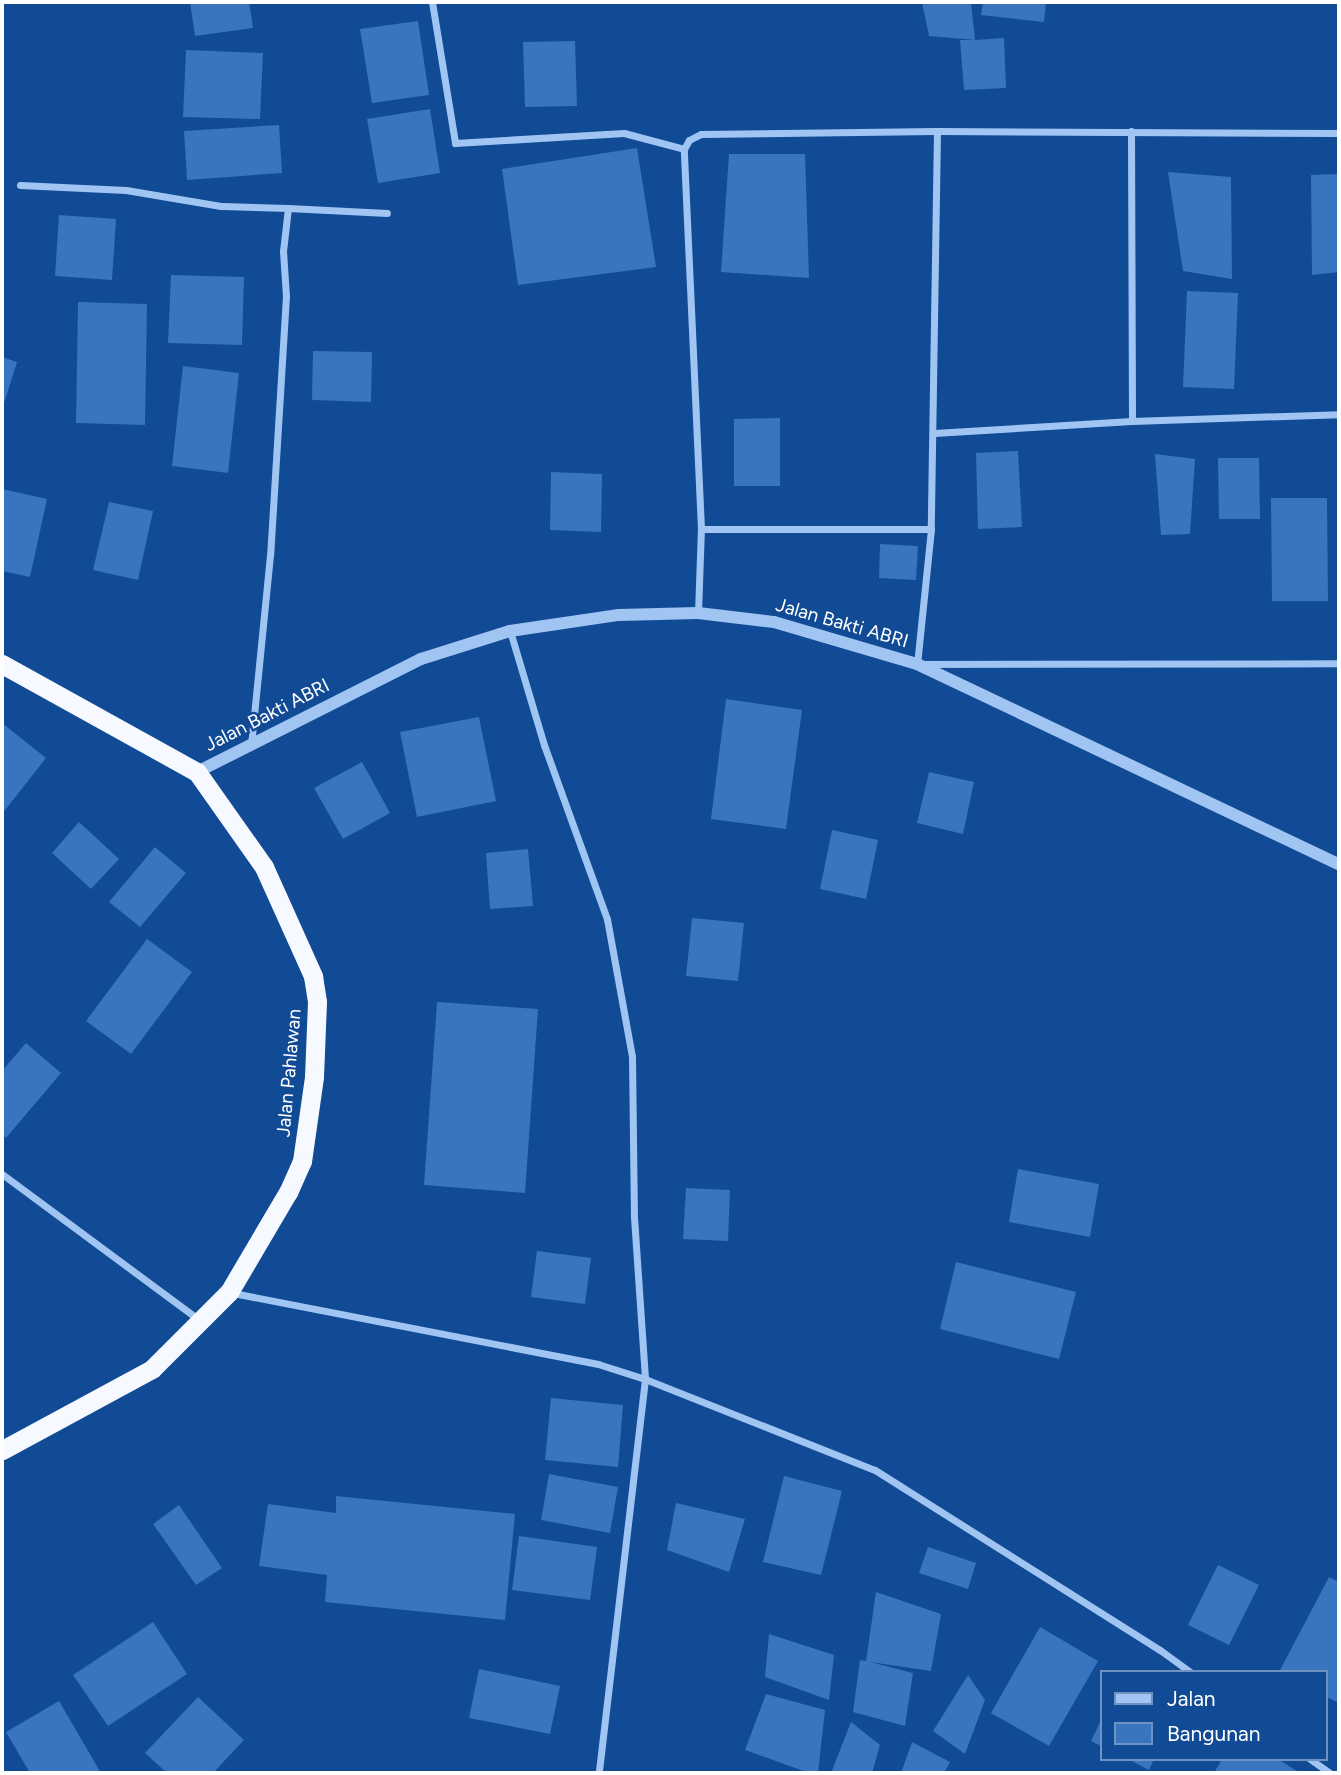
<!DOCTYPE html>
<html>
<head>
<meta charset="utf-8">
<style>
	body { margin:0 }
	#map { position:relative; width:1341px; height:1775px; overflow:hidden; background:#114a95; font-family:Figtree,sans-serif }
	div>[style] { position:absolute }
	.building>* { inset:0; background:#3974be }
	.minor>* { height:7px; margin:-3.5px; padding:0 3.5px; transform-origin:3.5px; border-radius:3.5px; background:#a0c5f3 }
	.tertiary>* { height:12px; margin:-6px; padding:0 6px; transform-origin:6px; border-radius:6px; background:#a0c5f3 }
	.trunk>* { height:19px; margin:-9.5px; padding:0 9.5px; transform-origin:9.5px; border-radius:9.5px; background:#f6f9ff }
	span { translate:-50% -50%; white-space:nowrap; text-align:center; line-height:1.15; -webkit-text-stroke:5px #114a95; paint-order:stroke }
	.street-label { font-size:19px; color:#fff }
	.frame { position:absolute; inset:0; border:4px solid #fff; pointer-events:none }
	.legend { position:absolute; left:1100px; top:1670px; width:228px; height:91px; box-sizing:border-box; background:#114a95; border:2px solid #7092bf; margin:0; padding:9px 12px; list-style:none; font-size:21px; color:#fff }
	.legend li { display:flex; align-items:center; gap:14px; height:35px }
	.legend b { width:35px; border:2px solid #7092bf }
</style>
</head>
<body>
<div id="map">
	<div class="building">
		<i style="clip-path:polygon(190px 2px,249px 2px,253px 28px,195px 36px)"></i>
		<i style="clip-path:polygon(922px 2px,971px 2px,975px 40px,1004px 38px,1006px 88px,964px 90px,960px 40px,975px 40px,929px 36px)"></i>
		<i style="clip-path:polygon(983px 2px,1046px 2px,1044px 22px,981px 15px)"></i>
		<i style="clip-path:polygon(418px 21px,429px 95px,372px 103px,360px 29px)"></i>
		<i style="clip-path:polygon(575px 41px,577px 106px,525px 107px,523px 42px)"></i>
		<i style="clip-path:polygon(186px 50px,263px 53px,260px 119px,183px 117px)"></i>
		<i style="clip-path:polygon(430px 109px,440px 173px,378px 183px,367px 119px)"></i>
		<i style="clip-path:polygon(279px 125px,282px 173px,187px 180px,184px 131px)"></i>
		<i style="clip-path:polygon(637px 148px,656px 267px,518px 285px,502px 169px)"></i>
		<i style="clip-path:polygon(729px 154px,805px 154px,809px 278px,721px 272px)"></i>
		<i style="clip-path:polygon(1168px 172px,1231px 177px,1232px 279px,1183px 271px)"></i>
		<i style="clip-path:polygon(1339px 174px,1339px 272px,1312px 275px,1311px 175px)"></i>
		<i style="clip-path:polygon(59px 215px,116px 219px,112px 280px,55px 276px)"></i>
		<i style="clip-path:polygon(171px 275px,244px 277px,242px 345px,168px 343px)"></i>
		<i style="clip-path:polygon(1187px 291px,1238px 293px,1234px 389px,1183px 387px)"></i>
		<i style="clip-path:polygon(78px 302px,147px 304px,145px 425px,76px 423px)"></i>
		<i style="clip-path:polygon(313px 351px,372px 352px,371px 402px,312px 400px)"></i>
		<i style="clip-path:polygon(2px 357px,17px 362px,2px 410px)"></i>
		<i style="clip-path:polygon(183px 366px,239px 373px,228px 473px,172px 466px)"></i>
		<i style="clip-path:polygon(780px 418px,780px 486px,734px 486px,734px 419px)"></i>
		<i style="clip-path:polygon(1018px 451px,1022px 527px,978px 529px,976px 453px)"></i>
		<i style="clip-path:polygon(1155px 454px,1195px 459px,1190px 534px,1161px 535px)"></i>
		<i style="clip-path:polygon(1218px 458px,1259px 458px,1260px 519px,1219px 519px)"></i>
		<i style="clip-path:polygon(551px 472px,602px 474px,601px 532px,550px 530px)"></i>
		<i style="clip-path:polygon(2px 489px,47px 499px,30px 577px,2px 571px)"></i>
		<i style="clip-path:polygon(1271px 498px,1327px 498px,1328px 601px,1272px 601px)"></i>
		<i style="clip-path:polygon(109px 502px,153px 511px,138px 580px,93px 570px)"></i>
		<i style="clip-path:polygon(880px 544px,918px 546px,916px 580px,879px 578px)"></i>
		<i style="clip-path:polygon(726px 699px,802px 710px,786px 829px,711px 819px)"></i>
		<i style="clip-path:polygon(479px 717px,496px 801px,417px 817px,400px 732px)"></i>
		<i style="clip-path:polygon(2px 723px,46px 758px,2px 814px)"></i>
		<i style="clip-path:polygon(362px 762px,390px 813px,343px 839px,314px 788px)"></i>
		<i style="clip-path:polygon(929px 772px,974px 782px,963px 834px,917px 823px)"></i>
		<i style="clip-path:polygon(79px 822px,119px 859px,91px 889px,52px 853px)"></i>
		<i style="clip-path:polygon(832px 830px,878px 840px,866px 899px,820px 889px)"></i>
		<i style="clip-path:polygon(155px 847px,186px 873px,140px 927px,109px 902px)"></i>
		<i style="clip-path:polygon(528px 849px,533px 906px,490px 909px,486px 853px)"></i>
		<i style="clip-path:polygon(692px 918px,744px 923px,738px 981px,686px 976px)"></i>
		<i style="clip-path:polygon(147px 939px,192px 972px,131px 1054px,86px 1021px)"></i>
		<i style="clip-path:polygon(437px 1002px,538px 1009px,525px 1193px,424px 1185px)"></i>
		<i style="clip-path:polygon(26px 1043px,61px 1073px,6px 1138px,2px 1134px,2px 1071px)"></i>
		<i style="clip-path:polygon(1018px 1169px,1099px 1184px,1090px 1237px,1009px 1222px)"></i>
		<i style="clip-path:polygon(686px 1188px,730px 1190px,728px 1241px,683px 1239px)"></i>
		<i style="clip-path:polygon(537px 1251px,591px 1258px,585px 1304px,531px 1297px)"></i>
		<i style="clip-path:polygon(956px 1262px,1076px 1292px,1059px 1359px,940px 1329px)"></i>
		<i style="clip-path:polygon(551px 1398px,623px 1405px,618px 1467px,545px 1460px)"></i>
		<i style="clip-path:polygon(549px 1474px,618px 1487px,610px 1533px,541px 1520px)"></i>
		<i style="clip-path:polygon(784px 1476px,842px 1491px,821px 1575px,763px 1562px)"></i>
		<i style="clip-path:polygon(336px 1496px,515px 1514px,505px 1620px,325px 1602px,327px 1575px,259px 1566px,268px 1504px,336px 1513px)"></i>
		<i style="clip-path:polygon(676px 1503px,745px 1519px,729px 1572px,667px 1550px)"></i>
		<i style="clip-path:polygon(179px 1505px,222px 1568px,196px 1585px,153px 1524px)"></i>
		<i style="clip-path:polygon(519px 1536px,597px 1547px,590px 1600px,512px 1590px)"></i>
		<i style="clip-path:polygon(928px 1547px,976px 1563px,968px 1589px,919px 1573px)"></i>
		<i style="clip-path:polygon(1218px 1565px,1259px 1585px,1229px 1645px,1188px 1625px)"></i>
		<i style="clip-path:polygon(1329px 1577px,1339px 1582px,1339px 1703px,1325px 1696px,1325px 1672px,1279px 1672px)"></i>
		<i style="clip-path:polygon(876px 1592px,941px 1614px,931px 1671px,870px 1662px,913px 1673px,905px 1726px,853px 1712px,860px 1660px,866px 1661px)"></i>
		<i style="clip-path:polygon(153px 1622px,187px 1674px,108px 1726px,73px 1675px)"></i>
		<i style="clip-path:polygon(1040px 1627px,1098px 1661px,1049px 1746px,991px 1713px)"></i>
		<i style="clip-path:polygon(769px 1634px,834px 1655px,829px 1700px,765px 1677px)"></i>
		<i style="clip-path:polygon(479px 1669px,560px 1686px,550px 1734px,469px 1718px)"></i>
		<i style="clip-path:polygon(968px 1675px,985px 1700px,965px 1754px,933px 1731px)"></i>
		<i style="clip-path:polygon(766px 1694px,825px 1710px,818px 1773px,809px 1773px,745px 1750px)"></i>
		<i style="clip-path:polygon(198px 1697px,244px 1740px,213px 1773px,167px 1773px,145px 1753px)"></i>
		<i style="clip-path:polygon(59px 1701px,101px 1773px,30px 1773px,6px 1732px)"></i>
		<i style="clip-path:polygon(1101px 1720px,1101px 1746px,1091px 1741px)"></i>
		<i style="clip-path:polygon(851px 1722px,880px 1745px,872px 1773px,831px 1773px)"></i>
		<i style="clip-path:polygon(912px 1742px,950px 1762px,944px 1773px,901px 1773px)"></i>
		<i style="clip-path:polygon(1128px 1759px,1154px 1759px,1149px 1770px)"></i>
		<i style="clip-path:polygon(1222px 1759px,1278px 1759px,1300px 1773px,1214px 1773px)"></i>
	</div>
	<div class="minor">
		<i style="left:432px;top:2px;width:143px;rotate:80.7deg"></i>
		<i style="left:455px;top:143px;width:169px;rotate:-3.4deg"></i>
		<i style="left:624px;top:133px;width:62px;rotate:14.9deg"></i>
		<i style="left:937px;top:131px;width:398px;rotate:90.9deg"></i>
		<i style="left:931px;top:529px;width:136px;rotate:95.9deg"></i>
		<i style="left:917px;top:664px;width:422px;rotate:-0.1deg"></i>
		<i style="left:1131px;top:131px;width:290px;rotate:89.8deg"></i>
		<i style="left:20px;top:185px;width:106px;rotate:2.7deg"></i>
		<i style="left:126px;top:190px;width:96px;rotate:9.6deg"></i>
		<i style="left:221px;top:206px;width:67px;rotate:1.7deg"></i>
		<i style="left:288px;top:208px;width:43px;rotate:96.6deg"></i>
		<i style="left:283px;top:251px;width:45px;rotate:86.2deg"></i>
		<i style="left:286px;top:296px;width:259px;rotate:93.5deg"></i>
		<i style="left:270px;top:555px;width:190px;rotate:95.7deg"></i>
		<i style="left:288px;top:208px;width:99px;rotate:2.9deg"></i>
		<i style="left:934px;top:433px;width:198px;rotate:-3.5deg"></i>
		<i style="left:1132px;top:421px;width:207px;rotate:-1.9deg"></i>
		<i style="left:701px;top:529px;width:230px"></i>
		<i style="left:698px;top:613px;width:84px;rotate:-88deg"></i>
		<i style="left:701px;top:529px;width:380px;rotate:-92.6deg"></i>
		<i style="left:684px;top:149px;width:10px;rotate:-61deg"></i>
		<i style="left:689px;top:140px;width:13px;rotate:-27deg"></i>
		<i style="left:701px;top:134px;width:236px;rotate:-0.7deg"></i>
		<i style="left:937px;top:131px;width:402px;rotate:0.3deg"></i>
		<i style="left:510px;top:631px;width:119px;rotate:73.4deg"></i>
		<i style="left:544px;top:745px;width:185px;rotate:70.1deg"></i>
		<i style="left:607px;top:919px;width:140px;rotate:79.7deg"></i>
		<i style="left:632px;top:1057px;width:160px;rotate:89.3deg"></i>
		<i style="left:634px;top:1217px;width:162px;rotate:86.1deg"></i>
		<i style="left:645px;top:1379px;width:397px;rotate:96.7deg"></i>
		<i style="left:2px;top:1174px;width:244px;rotate:36.5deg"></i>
		<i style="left:233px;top:1293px;width:372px;rotate:11deg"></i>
		<i style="left:598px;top:1364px;width:49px;rotate:17.7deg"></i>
		<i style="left:645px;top:1379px;width:247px;rotate:21.6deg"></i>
		<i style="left:875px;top:1470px;width:337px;rotate:32.3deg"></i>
		<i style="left:1160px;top:1650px;width:37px;rotate:36deg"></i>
		<i style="left:1310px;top:1759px;width:24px;rotate:35deg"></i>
	</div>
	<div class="tertiary">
		<i style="left:197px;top:772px;width:251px;rotate:-26.8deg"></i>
		<i style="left:421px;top:659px;width:93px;rotate:-17.5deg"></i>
		<i style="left:510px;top:631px;width:110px;rotate:-8.4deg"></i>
		<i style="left:619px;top:615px;width:79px;rotate:-1.5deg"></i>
		<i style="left:698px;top:613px;width:77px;rotate:6.8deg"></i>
		<i style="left:774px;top:622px;width:149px;rotate:16.4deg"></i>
		<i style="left:917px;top:664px;width:467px;rotate:25.4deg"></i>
	</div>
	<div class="trunk">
		<i style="left:2px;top:664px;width:223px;rotate:29deg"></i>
		<i style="left:197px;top:772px;width:116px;rotate:54.8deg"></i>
		<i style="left:264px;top:867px;width:120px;rotate:65.8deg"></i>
		<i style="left:313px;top:976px;width:26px;rotate:81deg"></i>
		<i style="left:317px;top:1002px;width:75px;rotate:92.3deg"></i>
		<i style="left:314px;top:1077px;width:85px;rotate:98.1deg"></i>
		<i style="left:302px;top:1161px;width:34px;rotate:114deg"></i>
		<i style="left:288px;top:1192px;width:116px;rotate:120.5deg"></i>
		<i style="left:229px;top:1292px;width:109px;rotate:135deg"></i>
		<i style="left:152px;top:1369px;width:170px;rotate:151.6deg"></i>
	</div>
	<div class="street-label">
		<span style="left:842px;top:623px;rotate:16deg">Jalan Bakti ABRI</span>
		<span style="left:267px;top:715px;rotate:-27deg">Jalan Bakti ABRI</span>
		<span style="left:289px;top:1073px;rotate:-85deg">Jalan Pahlawan</span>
	</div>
	<div class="frame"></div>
	<ul class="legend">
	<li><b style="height:9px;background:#a0c5f3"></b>Jalan</li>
	<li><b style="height:19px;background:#3974be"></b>Bangunan</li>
	</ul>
</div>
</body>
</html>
